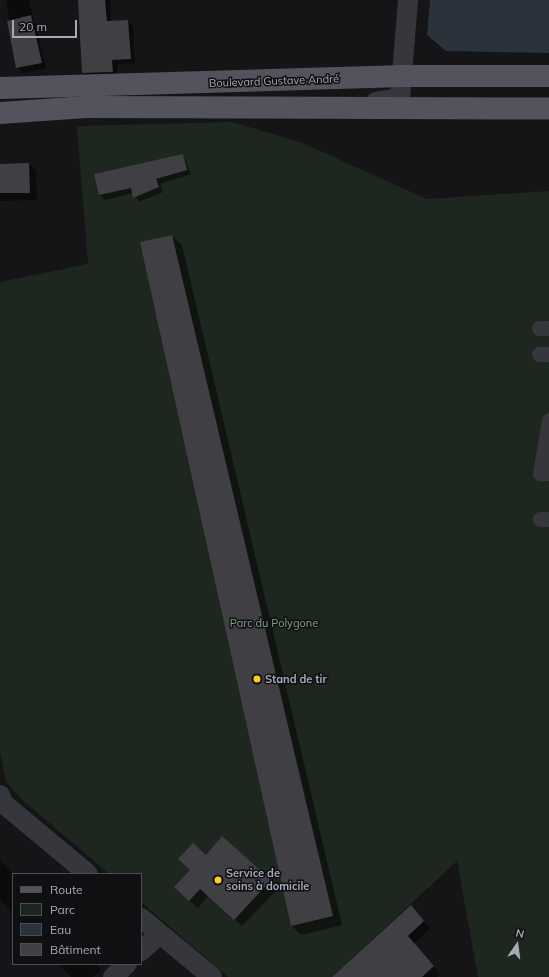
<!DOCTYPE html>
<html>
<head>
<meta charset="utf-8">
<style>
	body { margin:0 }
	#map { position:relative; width:549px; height:977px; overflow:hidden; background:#151517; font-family:Mulish,sans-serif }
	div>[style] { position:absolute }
	.green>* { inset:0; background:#1d261f }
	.water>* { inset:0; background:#2a333c }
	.shadow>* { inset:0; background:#0007 }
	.building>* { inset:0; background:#3f3f44 }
	.pedestrian>* { height:15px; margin:-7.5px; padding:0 7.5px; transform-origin:7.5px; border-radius:7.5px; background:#36363d }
	.minor>* { height:20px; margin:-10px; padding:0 10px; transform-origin:10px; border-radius:10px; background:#36363d }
	.primary>* { height:22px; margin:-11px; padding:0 11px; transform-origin:11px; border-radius:11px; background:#52535c }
	.dots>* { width:11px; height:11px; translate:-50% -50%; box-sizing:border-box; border:2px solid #101012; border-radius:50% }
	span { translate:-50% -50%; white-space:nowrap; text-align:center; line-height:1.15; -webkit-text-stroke:3px #101012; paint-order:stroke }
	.street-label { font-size:11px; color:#a6aab8 }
	.park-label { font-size:11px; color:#7ca582 }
	.poi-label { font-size:11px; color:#a6aab8; font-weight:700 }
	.left { translate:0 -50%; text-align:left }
	.legend { position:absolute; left:12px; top:873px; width:130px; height:92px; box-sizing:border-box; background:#101012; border:1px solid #4c4e54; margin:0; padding:5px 7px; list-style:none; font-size:12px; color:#a6aab8 }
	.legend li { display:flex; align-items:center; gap:8px; height:20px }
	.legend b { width:20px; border:1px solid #4c4e54 }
	.north { position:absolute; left:497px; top:925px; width:40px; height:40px; -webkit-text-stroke:3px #101012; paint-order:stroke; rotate:14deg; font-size:11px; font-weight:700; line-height:16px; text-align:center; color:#a6aab8 }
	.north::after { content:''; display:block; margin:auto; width:14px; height:18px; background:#a6aab8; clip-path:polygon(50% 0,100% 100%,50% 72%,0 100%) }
	.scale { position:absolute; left:12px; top:20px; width:65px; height:18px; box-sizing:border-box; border:2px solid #a6aab8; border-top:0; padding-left:5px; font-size:12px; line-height:14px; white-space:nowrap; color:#a6aab8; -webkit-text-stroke:3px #101012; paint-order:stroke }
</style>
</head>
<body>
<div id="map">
	<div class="green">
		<i style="clip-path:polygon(232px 122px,300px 142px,427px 199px,549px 191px,549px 977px,478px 977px,457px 861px,332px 977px,228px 977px,141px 902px,141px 874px,109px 874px,19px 797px,6px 781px,0 752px,0 282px,88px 264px,77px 126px)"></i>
	</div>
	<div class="water">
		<i style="clip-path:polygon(430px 0,549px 0,549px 53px,446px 51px,427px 35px)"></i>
	</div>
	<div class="shadow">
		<i style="clip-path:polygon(6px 0,29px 0,46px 68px,23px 73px,17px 68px)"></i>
		<i style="clip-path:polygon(79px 0,110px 0,111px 22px,128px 21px,133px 26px,135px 63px,117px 64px,118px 77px,88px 78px,83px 73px)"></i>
		<i style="clip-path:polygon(183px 155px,191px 174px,160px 184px,163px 192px,139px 202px,133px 193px,105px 200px,100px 195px)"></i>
		<i style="clip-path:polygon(29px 164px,36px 171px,37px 200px,0 201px,0 165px)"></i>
		<i style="clip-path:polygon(172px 236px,182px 245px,342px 925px,301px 935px,292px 926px)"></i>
		<i style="clip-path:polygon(222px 837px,278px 889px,242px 926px,208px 896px,198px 908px,183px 895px,206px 856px)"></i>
		<i style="clip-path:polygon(0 859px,14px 874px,13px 913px,0 899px)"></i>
		<i style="clip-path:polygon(417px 913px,430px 928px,414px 944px,440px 974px,437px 977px,333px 977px)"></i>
		<i style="clip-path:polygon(59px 964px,96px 964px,101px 970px,93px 977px,71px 977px)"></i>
	</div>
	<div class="building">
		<i style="clip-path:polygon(78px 0,105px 0,107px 21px,128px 20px,131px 59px,112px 60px,113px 72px,82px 73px)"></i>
		<i style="clip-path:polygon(31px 15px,42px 63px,16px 68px,7px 21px)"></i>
		<i style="clip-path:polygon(183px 154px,187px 170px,156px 179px,159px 187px,133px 198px,131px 188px,99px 195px,94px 174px)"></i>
		<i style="clip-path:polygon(29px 163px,30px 193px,0 193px,0 164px)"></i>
		<i style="clip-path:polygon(172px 235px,333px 916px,291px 926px,140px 242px)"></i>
		<i style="clip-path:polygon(222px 836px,271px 880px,234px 920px,200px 889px,189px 901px,174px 887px,190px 870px,178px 859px,193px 843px,206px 855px)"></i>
		<i style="clip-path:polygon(411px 905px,424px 921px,408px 936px,434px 966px,422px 977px,332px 977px)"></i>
	</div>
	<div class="pedestrian">
		<i style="left:539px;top:328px;width:10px"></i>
		<i style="left:539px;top:354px;width:10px"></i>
		<i style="left:549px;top:420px;width:54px;rotate:99.6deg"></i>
		<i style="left:540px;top:473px;width:9px"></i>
		<i style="left:540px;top:519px;width:9px"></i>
	</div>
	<div class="minor">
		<i style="left:376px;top:102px;width:24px;rotate:-9deg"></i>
		<i style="left:400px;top:98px;width:98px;rotate:-85.3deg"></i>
		<i style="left:0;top:795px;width:10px;rotate:66deg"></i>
		<i style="left:4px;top:804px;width:109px;rotate:39.8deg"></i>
		<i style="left:141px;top:918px;width:92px;rotate:39.7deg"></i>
		<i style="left:141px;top:951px;width:25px;rotate:-42deg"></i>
		<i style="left:113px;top:977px;width:19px;rotate:-43deg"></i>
	</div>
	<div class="primary">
		<i style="left:0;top:88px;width:404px;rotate:-1.7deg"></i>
		<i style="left:404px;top:76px;width:145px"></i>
		<i style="left:0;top:113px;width:86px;rotate:-4deg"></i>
		<i style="left:86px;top:107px;width:463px;rotate:0.2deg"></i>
	</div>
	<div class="dots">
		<i style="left:257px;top:679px;background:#ffca26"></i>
		<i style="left:218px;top:880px;background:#ffca26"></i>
	</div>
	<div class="street-label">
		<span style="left:274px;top:81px;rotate:-2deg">Boulevard Gustave André</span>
	</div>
	<div class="park-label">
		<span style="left:274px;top:623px">Parc du Polygone</span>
	</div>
	<div class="poi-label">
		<span class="left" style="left:265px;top:679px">Stand de tir</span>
		<span class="left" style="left:226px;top:880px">Service de<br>soins à domicile</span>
	</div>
	<ul class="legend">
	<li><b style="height:5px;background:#52535c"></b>Route</li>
	<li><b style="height:11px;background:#1d261f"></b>Parc</li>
	<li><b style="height:11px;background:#2a333c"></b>Eau</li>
	<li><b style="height:11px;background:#3f3f44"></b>Bâtiment</li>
	</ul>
	<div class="north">N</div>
	<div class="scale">20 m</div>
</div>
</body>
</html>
